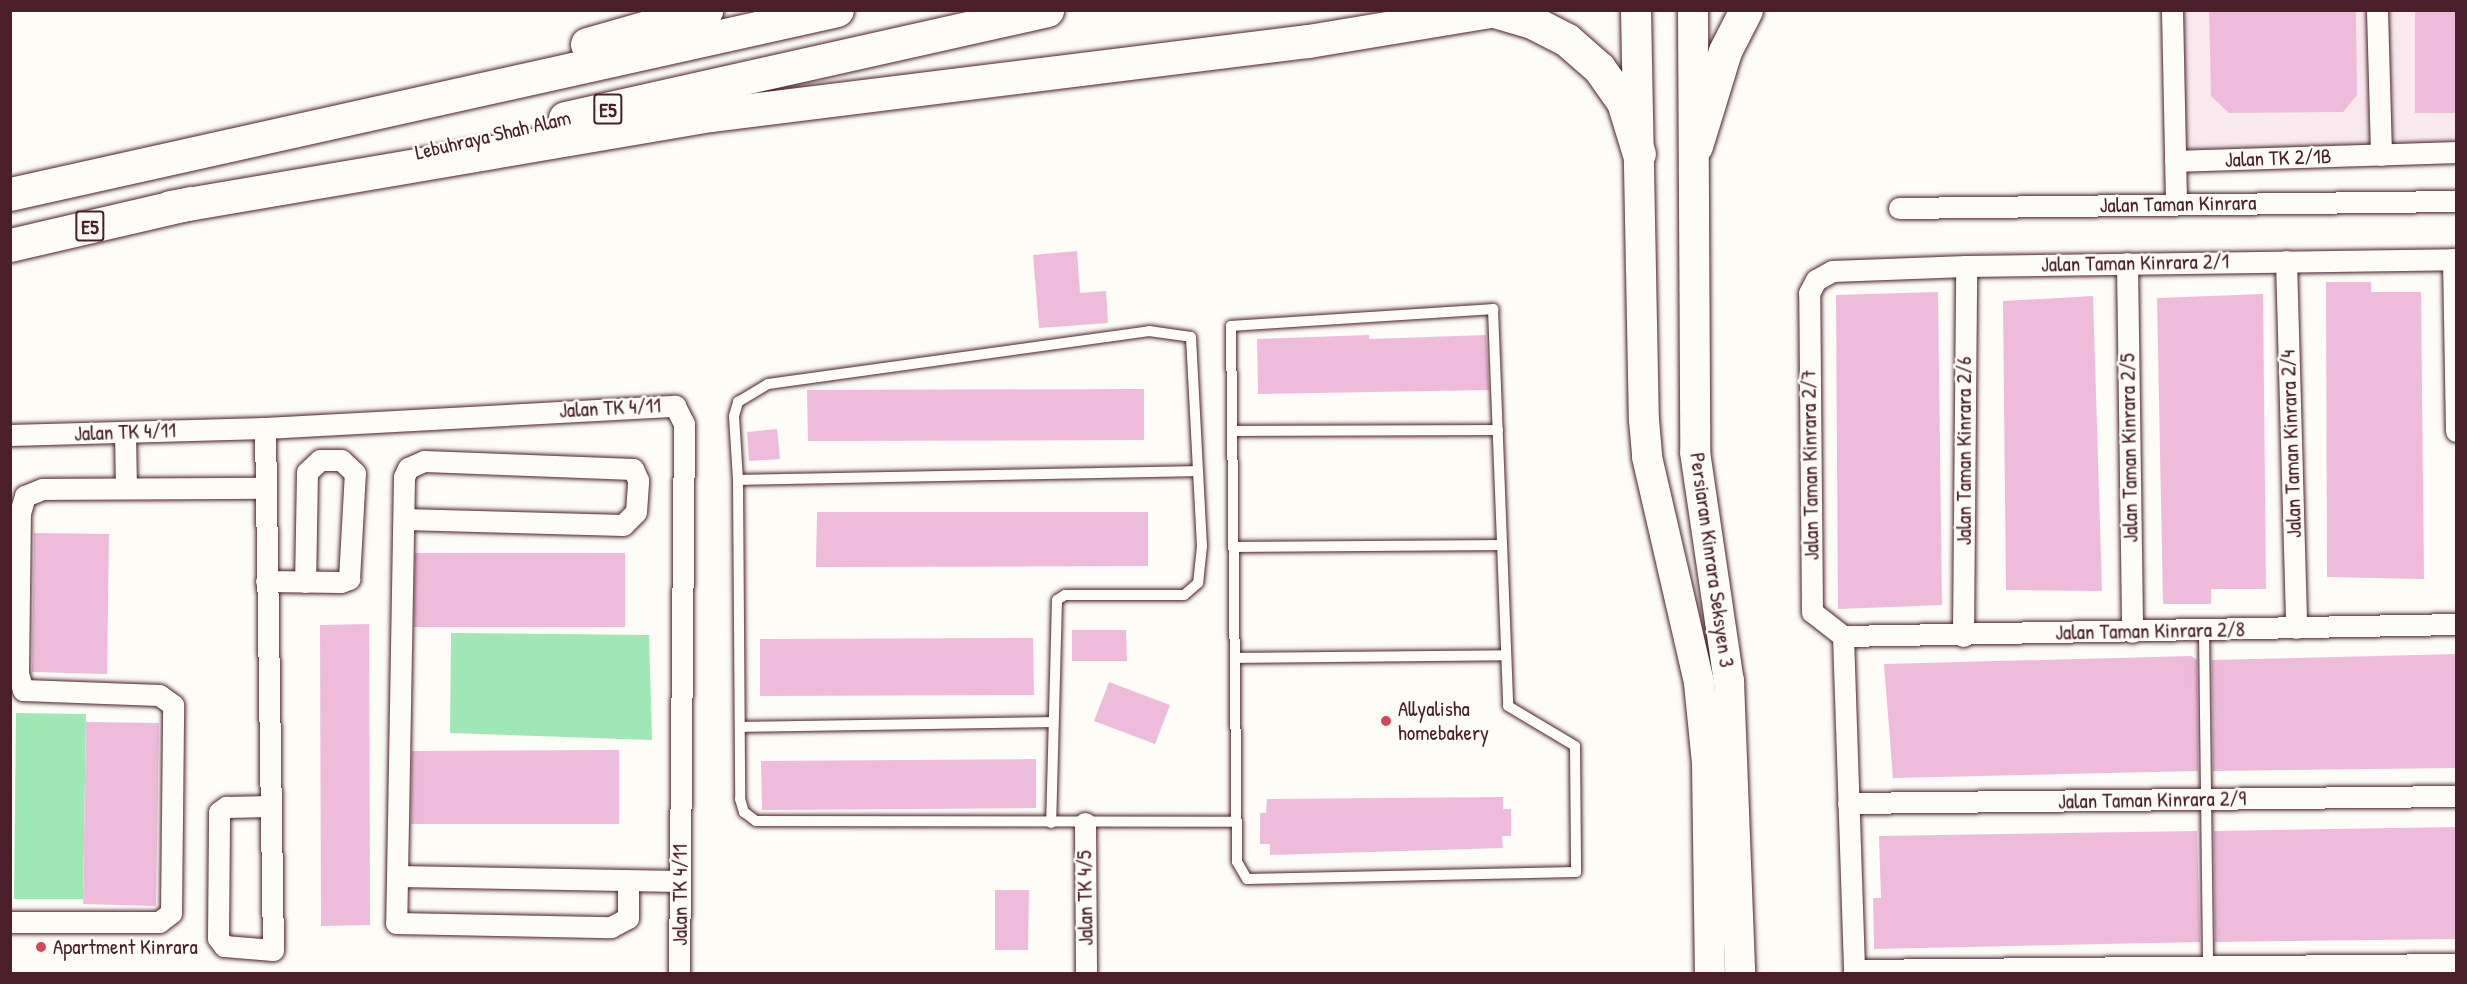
<!DOCTYPE html>
<html>
<head>
<meta charset="utf-8">
<style>
	body { margin:0 }
	#map { position:relative; width:2467px; height:984px; overflow:hidden; background:#fdfcf7; font-family:"Patrick Hand",sans-serif }
	div>[style] { position:absolute }
	.built>* { inset:0; background:#f8e9ee }
	.green>* { inset:0; background:#9fe7b5 }
	.building>* { inset:0; background:#eebcda }
	.roads { filter:drop-shadow(0 0 2px #4a1f2b) drop-shadow(0 0 2px #4a1f2b) }
	.lane>* { height:10px; margin:-5px; padding:0 5px; transform-origin:5px; border-radius:5px; background:#fdfcf7 }
	.street>* { height:21px; margin:-10.5px; padding:0 10.5px; transform-origin:10.5px; border-radius:10.5px; background:#fdfcf7 }
	.secondary>* { height:30px; margin:-15px; padding:0 15px; transform-origin:15px; border-radius:15px; background:#fdfcf7 }
	.highway>* { height:33px; margin:-16.5px; padding:0 16.5px; transform-origin:16.5px; border-radius:16.5px; background:#fdfcf7 }
	.dots>* { width:16px; height:16px; translate:-50% -50%; box-sizing:border-box; border:3px solid #fdfcf7; border-radius:50% }
	span { translate:-50% -50%; white-space:nowrap; text-align:center; line-height:1.15; -webkit-text-stroke:5px #fdfcf7; paint-order:stroke }
	.shield-label span { padding:2px 4px; background:#fdfcf7; border:2px solid; border-radius:4px; -webkit-text-stroke-width:0 }
	.shield-label { font-size:20px; color:#4a1f2b; font-weight:700 }
	.street-label { font-size:21px; color:#4a1f2b }
	.poi-label { font-size:21px; color:#4a1f2b }
	.left { translate:0 -50%; text-align:left }
	.frame { position:absolute; inset:0; border:12px solid #4a1f2b; pointer-events:none }
</style>
</head>
<body>
<div id="map">
	<div class="built">
		<i style="clip-path:polygon(2180px 11px,2456px 11px,2456px 143px,2182px 153px)"></i>
	</div>
	<div class="green">
		<i style="clip-path:polygon(451px 633px,649px 635px,652px 740px,450px 733px)"></i>
		<i style="clip-path:polygon(16px 713px,86px 714px,83px 899px,14px 899px)"></i>
	</div>
	<div class="building">
		<i style="clip-path:polygon(2209px 10px,2356px 10px,2357px 95px,2343px 112px,2229px 113px,2211px 96px)"></i>
		<i style="clip-path:polygon(2415px 10px,2457px 10px,2457px 113px,2415px 113px)"></i>
		<i style="clip-path:polygon(1077px 251px,1080px 293px,1106px 291px,1108px 323px,1039px 328px,1033px 255px)"></i>
		<i style="clip-path:polygon(2326px 282px,2371px 282px,2371px 292px,2421px 292px,2424px 579px,2327px 577px)"></i>
		<i style="clip-path:polygon(1938px 292px,1942px 605px,1838px 609px,1836px 295px)"></i>
		<i style="clip-path:polygon(2263px 294px,2266px 589px,2211px 589px,2211px 604px,2163px 604px,2157px 298px)"></i>
		<i style="clip-path:polygon(2093px 296px,2102px 591px,2006px 590px,2003px 301px)"></i>
		<i style="clip-path:polygon(1369px 335px,1369px 339px,1486px 335px,1489px 390px,1258px 394px,1257px 339px)"></i>
		<i style="clip-path:polygon(1144px 389px,1144px 440px,808px 441px,807px 390px)"></i>
		<i style="clip-path:polygon(777px 429px,780px 459px,749px 461px,747px 432px)"></i>
		<i style="clip-path:polygon(817px 512px,1148px 512px,1148px 566px,816px 567px)"></i>
		<i style="clip-path:polygon(34px 533px,109px 534px,107px 674px,32px 672px)"></i>
		<i style="clip-path:polygon(415px 553px,625px 553px,625px 627px,414px 627px)"></i>
		<i style="clip-path:polygon(369px 624px,370px 925px,321px 926px,320px 625px)"></i>
		<i style="clip-path:polygon(1072px 630px,1126px 630px,1127px 661px,1072px 661px)"></i>
		<i style="clip-path:polygon(1033px 638px,1034px 695px,760px 696px,760px 639px)"></i>
		<i style="clip-path:polygon(2457px 654px,2457px 768px,2213px 771px,2212px 660px)"></i>
		<i style="clip-path:polygon(2191px 656px,2197px 660px,2198px 771px,1893px 778px,1884px 664px)"></i>
		<i style="clip-path:polygon(1109px 682px,1170px 705px,1155px 744px,1094px 721px)"></i>
		<i style="clip-path:polygon(86px 722px,159px 723px,156px 906px,83px 904px)"></i>
		<i style="clip-path:polygon(619px 750px,619px 824px,411px 824px,412px 751px)"></i>
		<i style="clip-path:polygon(1036px 759px,1036px 808px,762px 810px,761px 761px)"></i>
		<i style="clip-path:polygon(1503px 797px,1503px 809px,1511px 809px,1511px 836px,1502px 836px,1503px 848px,1270px 855px,1270px 844px,1260px 844px,1260px 813px,1266px 813px,1267px 799px)"></i>
		<i style="clip-path:polygon(2457px 827px,2457px 939px,2215px 942px,2214px 831px)"></i>
		<i style="clip-path:polygon(2197px 831px,2200px 942px,1874px 949px,1873px 898px,1881px 898px,1879px 836px)"></i>
		<i style="clip-path:polygon(995px 890px,1029px 890px,1028px 950px,995px 950px)"></i>
	</div>
	<div class="roads">
		<div class="lane">
			<i style="left:1493px;top:309px;width:397px;rotate:87.8deg"></i>
			<i style="left:1508px;top:706px;width:78px;rotate:30.8deg"></i>
			<i style="left:1575px;top:746px;width:126px;rotate:89.5deg"></i>
			<i style="left:1576px;top:872px;width:329px;rotate:178.8deg"></i>
			<i style="left:1247px;top:879px;width:20px;rotate:-120deg"></i>
			<i style="left:1237px;top:862px;width:536px;rotate:-90.64deg"></i>
			<i style="left:1231px;top:326px;width:263px;rotate:-3.7deg"></i>
			<i style="left:1232px;top:431px;width:266px;rotate:-0.2deg"></i>
			<i style="left:1198px;top:471px;width:460px;rotate:178.9deg"></i>
			<i style="left:738px;top:480px;width:319px;rotate:89.6deg"></i>
			<i style="left:740px;top:799px;width:14px;rotate:73deg"></i>
			<i style="left:744px;top:812px;width:15px;rotate:37deg"></i>
			<i style="left:756px;top:821px;width:480px;rotate:0.1deg"></i>
			<i style="left:738px;top:480px;width:64px;rotate:-93.6deg"></i>
			<i style="left:734px;top:416px;width:15px;rotate:-74deg"></i>
			<i style="left:738px;top:402px;width:35px;rotate:-31deg"></i>
			<i style="left:768px;top:384px;width:385px;rotate:-7.9deg"></i>
			<i style="left:1149px;top:331px;width:42px;rotate:8.1deg"></i>
			<i style="left:1191px;top:337px;width:209px;rotate:87deg"></i>
			<i style="left:1202px;top:546px;width:37px;rotate:96deg"></i>
			<i style="left:1198px;top:583px;width:18px;rotate:139deg"></i>
			<i style="left:1184px;top:595px;width:119px;rotate:180deg"></i>
			<i style="left:1065px;top:595px;width:9px;rotate:148deg"></i>
			<i style="left:1057px;top:600px;width:223px;rotate:91.5deg"></i>
			<i style="left:1234px;top:547px;width:266px;rotate:-0.4deg"></i>
			<i style="left:2204px;top:630px;width:339px;rotate:89.3deg"></i>
			<i style="left:1235px;top:658px;width:269px;rotate:-0.6deg"></i>
			<i style="left:740px;top:727px;width:311px;rotate:-0.9deg"></i>
		</div>
		<div class="street">
			<i style="left:2172px;top:10px;width:193px;rotate:88.8deg"></i>
			<i style="left:2377px;top:10px;width:145px;rotate:88.4deg"></i>
			<i style="left:2175px;top:161px;width:281px;rotate:-1.8deg"></i>
			<i style="left:1899px;top:208px;width:557px;rotate:-0.72deg"></i>
			<i style="left:2453px;top:259px;width:172px;rotate:89deg"></i>
			<i style="left:2286px;top:261px;width:367px;rotate:88.4deg"></i>
			<i style="left:2127px;top:263px;width:369px;rotate:89.2deg"></i>
			<i style="left:265px;top:428px;width:522px;rotate:89.12deg"></i>
			<i style="left:273px;top:950px;width:49px;rotate:-175.3deg"></i>
			<i style="left:224px;top:946px;width:10px;rotate:-127deg"></i>
			<i style="left:218px;top:938px;width:126px;rotate:-89.5deg"></i>
			<i style="left:219px;top:812px;width:9px;rotate:-36deg"></i>
			<i style="left:226px;top:807px;width:44px;rotate:-1.3deg"></i>
			<i style="left:125px;top:432px;width:56px;rotate:89deg"></i>
			<i style="left:10px;top:435px;width:255px;rotate:-1.6deg"></i>
			<i style="left:265px;top:428px;width:411px;rotate:-3.1deg"></i>
			<i style="left:675px;top:406px;width:20px;rotate:63deg"></i>
			<i style="left:684px;top:424px;width:550px;rotate:90.52deg"></i>
			<i style="left:404px;top:519px;width:219px;rotate:1.6deg"></i>
			<i style="left:623px;top:525px;width:18px;rotate:-45deg"></i>
			<i style="left:636px;top:512px;width:32px;rotate:-86deg"></i>
			<i style="left:638px;top:480px;width:12px;rotate:-114deg"></i>
			<i style="left:633px;top:469px;width:209px;rotate:-177.8deg"></i>
			<i style="left:424px;top:461px;width:17px;rotate:156deg"></i>
			<i style="left:408px;top:468px;width:10px;rotate:114deg"></i>
			<i style="left:404px;top:477px;width:446px;rotate:91deg"></i>
			<i style="left:396px;top:923px;width:215px;rotate:1.1deg"></i>
			<i style="left:611px;top:927px;width:19px;rotate:-28deg"></i>
			<i style="left:628px;top:918px;width:37px;rotate:-90deg"></i>
			<i style="left:266px;top:581px;width:75px;rotate:0.8deg"></i>
			<i style="left:341px;top:582px;width:9px;rotate:-21deg"></i>
			<i style="left:349px;top:579px;width:106px;rotate:-86.8deg"></i>
			<i style="left:355px;top:473px;width:19px;rotate:-137deg"></i>
			<i style="left:341px;top:460px;width:21px;rotate:180deg"></i>
			<i style="left:320px;top:460px;width:18px;rotate:137deg"></i>
			<i style="left:307px;top:472px;width:110px;rotate:91deg"></i>
			<i style="left:1843px;top:636px;width:39px;rotate:-142deg"></i>
			<i style="left:1812px;top:612px;width:319px;rotate:-90.5deg"></i>
			<i style="left:1809px;top:293px;width:15px;rotate:-62deg"></i>
			<i style="left:1816px;top:280px;width:18px;rotate:-29deg"></i>
			<i style="left:1832px;top:271px;width:134px;rotate:-2.1deg"></i>
			<i style="left:1966px;top:266px;width:490px;rotate:-0.8deg"></i>
			<i style="left:1843px;top:636px;width:613px;rotate:-1.12deg"></i>
			<i style="left:1843px;top:636px;width:338px;rotate:88.1deg"></i>
			<i style="left:1963px;top:636px;width:370px;rotate:-89.5deg"></i>
			<i style="left:1848px;top:803px;width:608px;rotate:-0.66deg"></i>
			<i style="left:1085px;top:823px;width:151px;rotate:89.6deg"></i>
			<i style="left:397px;top:876px;width:283px;rotate:1deg"></i>
			<i style="left:10px;top:922px;width:149px"></i>
			<i style="left:159px;top:922px;width:15px;rotate:-37deg"></i>
			<i style="left:171px;top:913px;width:208px;rotate:-89.4deg"></i>
			<i style="left:173px;top:705px;width:17px;rotate:-144deg"></i>
			<i style="left:159px;top:695px;width:136px;rotate:-177.9deg"></i>
			<i style="left:23px;top:690px;width:17px;rotate:-107deg"></i>
			<i style="left:18px;top:674px;width:161px;rotate:-89.3deg"></i>
			<i style="left:20px;top:513px;width:18px;rotate:-74deg"></i>
			<i style="left:25px;top:496px;width:18px;rotate:-22deg"></i>
			<i style="left:42px;top:489px;width:223px;rotate:-0.3deg"></i>
			<i style="left:1854px;top:970px;width:602px;rotate:-0.57deg"></i>
		</div>
		<div class="secondary">
			<i style="left:1636px;top:10px;width:410px;rotate:88.9deg"></i>
			<i style="left:1644px;top:420px;width:37px;rotate:85deg"></i>
			<i style="left:1647px;top:457px;width:232px;rotate:77deg"></i>
			<i style="left:1699px;top:683px;width:80px;rotate:84.3deg"></i>
			<i style="left:1707px;top:763px;width:211px;rotate:89.2deg"></i>
			<i style="left:1693px;top:10px;width:442px;rotate:89.7deg"></i>
			<i style="left:1695px;top:452px;width:232px;rotate:81.6deg"></i>
			<i style="left:1729px;top:681px;width:293px;rotate:87.8deg"></i>
		</div>
		<div class="highway">
			<i style="left:1494px;top:11px;width:40px;rotate:16deg"></i>
			<i style="left:1532px;top:22px;width:39px;rotate:27deg"></i>
			<i style="left:1567px;top:40px;width:43px;rotate:41.2deg"></i>
			<i style="left:1599px;top:68px;width:42px;rotate:54.8deg"></i>
			<i style="left:1623px;top:102px;width:54px;rotate:72.9deg"></i>
			<i style="left:587px;top:44px;width:124px;rotate:-15.9deg"></i>
			<i style="left:565px;top:118px;width:494px;rotate:-12.6deg"></i>
			<i style="left:1696px;top:146px;width:99px;rotate:-73deg"></i>
			<i style="left:1725px;top:51px;width:46px;rotate:-62.9deg"></i>
			<i style="left:10px;top:194px;width:847px;rotate:-12.54deg"></i>
			<i style="left:170px;top:207px;width:548px;rotate:-9.67deg"></i>
			<i style="left:710px;top:115px;width:603px;rotate:-7.05deg"></i>
			<i style="left:1308px;top:41px;width:191px;rotate:-9.4deg"></i>
			<i style="left:10px;top:245px;width:185px;rotate:-13.1deg"></i>
		</div>
	</div>
	<div class="dots">
		<i style="left:1386px;top:721px;background:#d1495b"></i>
		<i style="left:41px;top:947px;background:#d1495b"></i>
	</div>
	<div class="shield-label">
		<span style="left:608px;top:109px">E5</span>
		<span style="left:90px;top:226px">E5</span>
	</div>
	<div class="street-label">
		<span style="left:493px;top:135px;rotate:-13deg">Lebuhraya Shah Alam</span>
		<span style="left:2278px;top:158px;rotate:-2deg">Jalan TK 2/1B</span>
		<span style="left:2178px;top:204px;rotate:-1deg">Jalan Taman Kinrara</span>
		<span style="left:2135px;top:263px;rotate:-1deg">Jalan Taman Kinrara 2/1</span>
		<span style="left:610px;top:408px;rotate:-3deg">Jalan TK 4/11</span>
		<span style="left:125px;top:432px;rotate:-2deg">Jalan TK 4/11</span>
		<span style="left:2291px;top:444px;rotate:-92deg">Jalan Taman Kinrara 2/4</span>
		<span style="left:2129px;top:448px;rotate:-91deg">Jalan Taman Kinrara 2/5</span>
		<span style="left:1964px;top:451px;rotate:-90deg">Jalan Taman Kinrara 2/6</span>
		<span style="left:1810px;top:465px;rotate:-91deg">Jalan Taman Kinrara 2/7</span>
		<span style="left:1712px;top:560px;rotate:82deg">Persiaran Kinrara Seksyen 3</span>
		<span style="left:2150px;top:631px;rotate:-1deg">Jalan Taman Kinrara 2/8</span>
		<span style="left:2152px;top:800px;rotate:-1deg">Jalan Taman Kinrara 2/9</span>
		<span style="left:680px;top:895px;rotate:-90deg">Jalan TK 4/11</span>
		<span style="left:1085px;top:898px;rotate:-91deg">Jalan TK 4/5</span>
	</div>
	<div class="poi-label">
		<span class="left" style="left:1398px;top:721px">Allyalisha<br>homebakery</span>
		<span class="left" style="left:53px;top:947px">Apartment Kinrara</span>
	</div>
	<div class="frame"></div>
</div>
</body>
</html>
